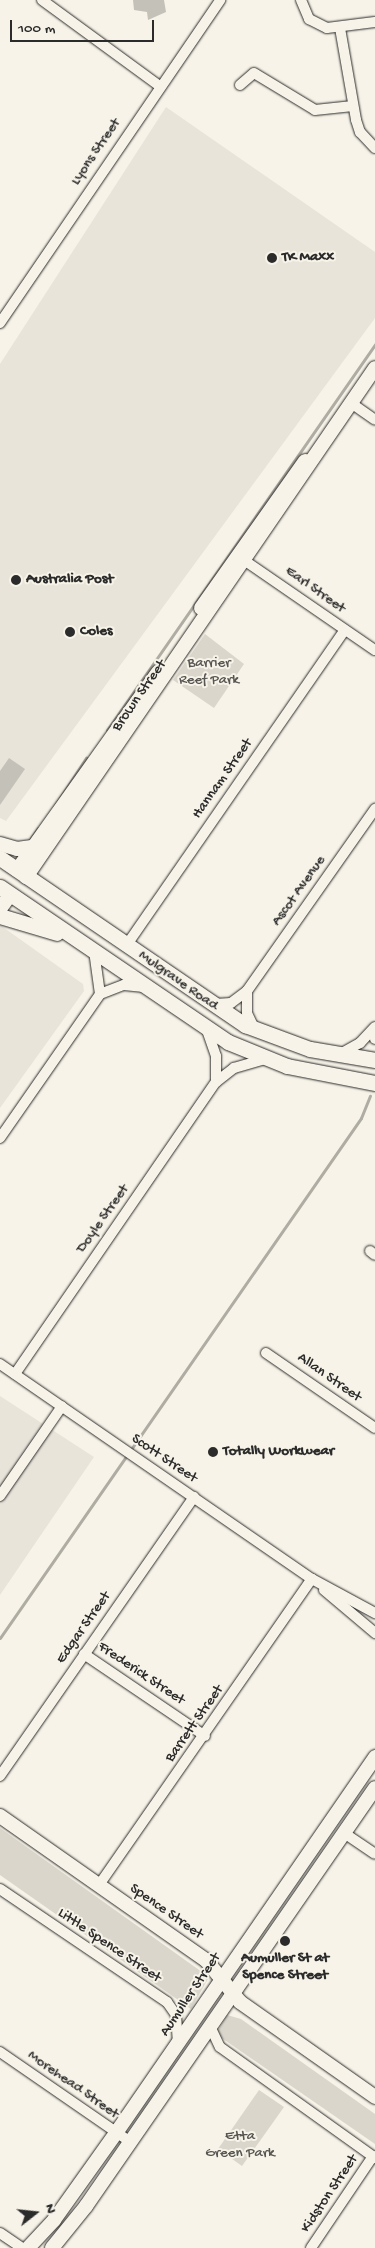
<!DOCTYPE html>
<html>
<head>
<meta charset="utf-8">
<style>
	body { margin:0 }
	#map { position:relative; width:375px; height:2248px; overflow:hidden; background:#f7f3e8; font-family:"Gochi Hand",sans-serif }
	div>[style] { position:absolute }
	.built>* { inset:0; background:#e8e4da }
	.green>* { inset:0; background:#dad6cc }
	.stream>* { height:3px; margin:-1.5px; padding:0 1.5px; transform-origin:1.5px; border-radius:1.5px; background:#afaca4 }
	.building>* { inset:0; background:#c4c1b9 }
	.roads { filter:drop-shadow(0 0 1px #2b2b2b) drop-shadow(0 0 1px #2b2b2b) }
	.street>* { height:10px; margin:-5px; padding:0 5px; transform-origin:5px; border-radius:5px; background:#f7f3e8 }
	.secondary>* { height:14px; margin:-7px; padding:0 7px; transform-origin:7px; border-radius:7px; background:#f7f3e8 }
	.primary>* { height:15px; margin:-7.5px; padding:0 7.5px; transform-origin:7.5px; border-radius:7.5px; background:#f7f3e8 }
	.dots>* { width:14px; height:14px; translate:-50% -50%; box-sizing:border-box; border:2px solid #f7f3e8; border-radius:50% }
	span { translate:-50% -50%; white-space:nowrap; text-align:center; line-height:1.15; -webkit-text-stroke:4px #f7f3e8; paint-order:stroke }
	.street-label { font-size:15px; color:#2b2b2b }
	.poi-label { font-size:15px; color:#2b2b2b; font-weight:700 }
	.left { translate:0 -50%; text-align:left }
	.park-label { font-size:15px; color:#575653 }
	.north { position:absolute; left:10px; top:2188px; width:50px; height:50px; -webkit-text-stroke:4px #f7f3e8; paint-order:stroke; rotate:74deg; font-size:14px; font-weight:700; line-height:20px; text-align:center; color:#2b2b2b }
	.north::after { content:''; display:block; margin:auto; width:18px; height:22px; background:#2b2b2b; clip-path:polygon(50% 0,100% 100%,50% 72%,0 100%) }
	.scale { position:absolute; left:10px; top:20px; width:144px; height:22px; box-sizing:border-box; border:2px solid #2b2b2b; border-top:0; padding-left:6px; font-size:15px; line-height:18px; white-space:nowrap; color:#2b2b2b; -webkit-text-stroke:4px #f7f3e8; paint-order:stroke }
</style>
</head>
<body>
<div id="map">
	<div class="built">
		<i style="clip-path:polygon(166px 107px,375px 252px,375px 318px,6px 821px,0 818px,0 364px)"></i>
		<i style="clip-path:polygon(0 925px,83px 984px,84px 991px,0 1108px)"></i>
		<i style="clip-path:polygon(0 1396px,94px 1457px,0 1595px)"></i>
	</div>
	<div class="green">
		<i style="clip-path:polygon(205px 634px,244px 664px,214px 708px,173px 680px)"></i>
		<i style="clip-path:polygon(0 1828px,209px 1977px,191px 2009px,0 1875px)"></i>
		<i style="clip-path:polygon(227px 2015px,241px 2019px,375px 2114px,375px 2144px,216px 2034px)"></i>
		<i style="clip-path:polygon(259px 2090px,284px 2107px,242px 2166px,218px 2149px)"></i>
	</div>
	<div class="stream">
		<i style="left:107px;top:730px;width:470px;rotate:-55.2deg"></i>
		<i style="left:54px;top:807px;width:59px;rotate:-56.9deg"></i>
		<i style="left:31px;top:838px;width:12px;rotate:-55deg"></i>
		<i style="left:0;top:1638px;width:633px;rotate:-55.23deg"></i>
		<i style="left:361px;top:1118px;width:24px;rotate:-68deg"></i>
	</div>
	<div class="building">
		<i style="clip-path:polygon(133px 0,164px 0,166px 12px,148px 20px,147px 12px,134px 10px)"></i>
		<i style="clip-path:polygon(9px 758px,25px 769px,0 805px,0 771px)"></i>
	</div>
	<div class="roads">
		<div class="street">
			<i style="left:42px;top:0;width:144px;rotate:36.2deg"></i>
			<i style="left:301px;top:0;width:21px;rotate:67deg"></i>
			<i style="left:309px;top:19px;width:20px;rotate:27deg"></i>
			<i style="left:327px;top:28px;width:48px;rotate:-7.1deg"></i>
			<i style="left:340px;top:28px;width:93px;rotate:80.1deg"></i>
			<i style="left:356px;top:120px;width:13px;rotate:72deg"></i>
			<i style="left:360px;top:132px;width:22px;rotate:47deg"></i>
			<i style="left:240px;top:85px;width:18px;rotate:-41deg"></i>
			<i style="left:254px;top:73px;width:71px;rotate:31.2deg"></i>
			<i style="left:315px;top:110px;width:38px;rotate:-6deg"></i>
			<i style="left:0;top:323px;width:391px;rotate:-55.7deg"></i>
			<i style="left:351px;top:403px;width:29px;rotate:35deg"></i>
			<i style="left:238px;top:556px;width:166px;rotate:34.5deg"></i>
			<i style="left:126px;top:946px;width:384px;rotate:-55.3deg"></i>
			<i style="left:247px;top:991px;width:22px;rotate:90deg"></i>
			<i style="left:247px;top:1013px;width:19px;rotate:65deg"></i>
			<i style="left:100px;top:994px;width:26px;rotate:-21deg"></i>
			<i style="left:124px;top:985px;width:20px;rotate:6deg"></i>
			<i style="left:215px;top:1004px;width:16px;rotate:-4deg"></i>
			<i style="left:231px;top:1003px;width:20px;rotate:-37deg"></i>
			<i style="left:247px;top:991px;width:223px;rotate:-54.9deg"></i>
			<i style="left:207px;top:1030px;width:28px;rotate:71deg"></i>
			<i style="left:216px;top:1056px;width:26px;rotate:90deg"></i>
			<i style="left:375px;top:1038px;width:1px;rotate:90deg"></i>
			<i style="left:340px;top:1054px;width:23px;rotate:-29deg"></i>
			<i style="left:360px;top:1043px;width:22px;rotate:-47deg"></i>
			<i style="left:0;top:1138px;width:175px;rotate:-55.2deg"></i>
			<i style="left:100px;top:994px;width:43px;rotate:-97.9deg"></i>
			<i style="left:370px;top:1251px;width:6px;rotate:39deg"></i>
			<i style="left:266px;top:1353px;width:132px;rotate:34.5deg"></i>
			<i style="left:0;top:1364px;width:379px;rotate:34.6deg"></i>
			<i style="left:312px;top:1579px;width:72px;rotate:28.4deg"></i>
			<i style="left:15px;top:1374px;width:354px;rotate:-55.5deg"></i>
			<i style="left:216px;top:1082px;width:23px;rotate:-38deg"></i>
			<i style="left:234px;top:1068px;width:32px;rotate:-16deg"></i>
			<i style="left:0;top:1496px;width:109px;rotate:-55.4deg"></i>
			<i style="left:324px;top:1590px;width:67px;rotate:40.1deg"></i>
			<i style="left:84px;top:1654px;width:146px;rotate:34.1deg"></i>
			<i style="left:0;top:1776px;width:340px;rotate:-55.2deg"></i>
			<i style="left:344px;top:1833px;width:37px;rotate:34deg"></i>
			<i style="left:99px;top:1885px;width:373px;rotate:-55.2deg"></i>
			<i style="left:0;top:1889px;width:202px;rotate:34.1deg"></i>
			<i style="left:167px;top:2002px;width:16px;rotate:55deg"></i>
			<i style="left:176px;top:2015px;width:27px;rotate:86deg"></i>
			<i style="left:210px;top:2026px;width:23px;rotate:65deg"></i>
			<i style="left:220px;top:2047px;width:191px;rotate:35.6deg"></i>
			<i style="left:0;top:2052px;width:157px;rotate:34.6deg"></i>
			<i style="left:0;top:2233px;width:27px;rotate:34deg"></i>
			<i style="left:311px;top:2248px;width:111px;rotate:-56deg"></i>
		</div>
		<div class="secondary">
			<i style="left:201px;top:608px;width:180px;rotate:-54.7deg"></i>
			<i style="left:0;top:844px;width:18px;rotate:16deg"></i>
			<i style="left:17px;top:849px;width:15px;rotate:-8deg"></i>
			<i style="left:17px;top:870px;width:243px;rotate:-54.5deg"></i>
			<i style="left:26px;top:877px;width:617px;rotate:-55.56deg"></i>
			<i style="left:0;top:909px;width:17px;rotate:-54deg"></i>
			<i style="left:0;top:1816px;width:251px;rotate:35deg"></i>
			<i style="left:206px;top:1960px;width:54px;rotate:51deg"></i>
			<i style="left:240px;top:2002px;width:165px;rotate:35.1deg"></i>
			<i style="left:28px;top:2248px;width:38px;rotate:-47deg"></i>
			<i style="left:54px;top:2220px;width:107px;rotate:-54.5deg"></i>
			<i style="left:116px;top:2133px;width:457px;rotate:-55.4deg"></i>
			<i style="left:52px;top:2248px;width:54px;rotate:-51deg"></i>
			<i style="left:86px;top:2206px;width:508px;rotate:-55.34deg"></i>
		</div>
		<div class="primary">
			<i style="left:0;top:858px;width:297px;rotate:34.3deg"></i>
			<i style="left:245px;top:1025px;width:69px;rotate:20.3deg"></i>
			<i style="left:310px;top:1049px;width:66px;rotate:9.6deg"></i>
			<i style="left:0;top:887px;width:276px;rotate:34.2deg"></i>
			<i style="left:228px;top:1042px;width:64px;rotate:22.1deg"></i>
			<i style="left:287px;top:1066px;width:90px;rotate:10.9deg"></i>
			<i style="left:0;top:916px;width:59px;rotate:16.6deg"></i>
		</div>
	</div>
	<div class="dots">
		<i style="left:272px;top:258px;background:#2b2b2b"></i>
		<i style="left:16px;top:580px;background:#2b2b2b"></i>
		<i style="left:70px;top:632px;background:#2b2b2b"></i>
		<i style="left:213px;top:1452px;background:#2b2b2b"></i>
		<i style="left:285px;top:1941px;background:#2b2b2b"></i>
	</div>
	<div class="street-label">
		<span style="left:96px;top:152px;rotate:-56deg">Lyons Street</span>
		<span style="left:315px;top:590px;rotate:35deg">Earl Street</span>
		<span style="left:140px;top:696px;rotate:-55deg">Brown Street</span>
		<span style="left:223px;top:779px;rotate:-55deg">Hannam Street</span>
		<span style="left:299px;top:891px;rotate:-55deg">Ascot Avenue</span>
		<span style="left:178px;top:981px;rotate:35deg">Mulgrave Road</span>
		<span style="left:103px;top:1219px;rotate:-55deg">Doyle Street</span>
		<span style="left:329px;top:1378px;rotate:35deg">Allan Street</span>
		<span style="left:164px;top:1459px;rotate:34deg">Scott Street</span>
		<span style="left:84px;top:1628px;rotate:-55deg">Edgar Street</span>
		<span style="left:141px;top:1674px;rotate:34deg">Frederick Street</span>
		<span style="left:195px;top:1724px;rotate:-55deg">Barrett Street</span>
		<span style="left:166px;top:1912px;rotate:35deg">Spence Street</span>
		<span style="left:109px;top:1946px;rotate:34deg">Little Spence Street</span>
		<span style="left:191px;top:1995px;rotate:-56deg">Aumuller Street</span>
		<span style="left:73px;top:2085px;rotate:35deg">Morehead Street</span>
		<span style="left:330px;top:2194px;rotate:-56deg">Kidston Street</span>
	</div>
	<div class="poi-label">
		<span class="left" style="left:282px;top:258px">TK Maxx</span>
		<span class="left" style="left:26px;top:580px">Australia Post</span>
		<span class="left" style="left:80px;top:632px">Coles</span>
		<span class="left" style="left:223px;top:1452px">Totally Workwear</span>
		<span style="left:285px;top:1967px">Aumuller St at<br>Spence Street</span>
	</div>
	<div class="park-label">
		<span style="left:209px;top:672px">Barrier<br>Reef Park</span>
		<span style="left:240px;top:2145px">Etta<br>Green Park</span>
	</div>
	<div class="north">N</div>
	<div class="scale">100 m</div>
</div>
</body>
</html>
